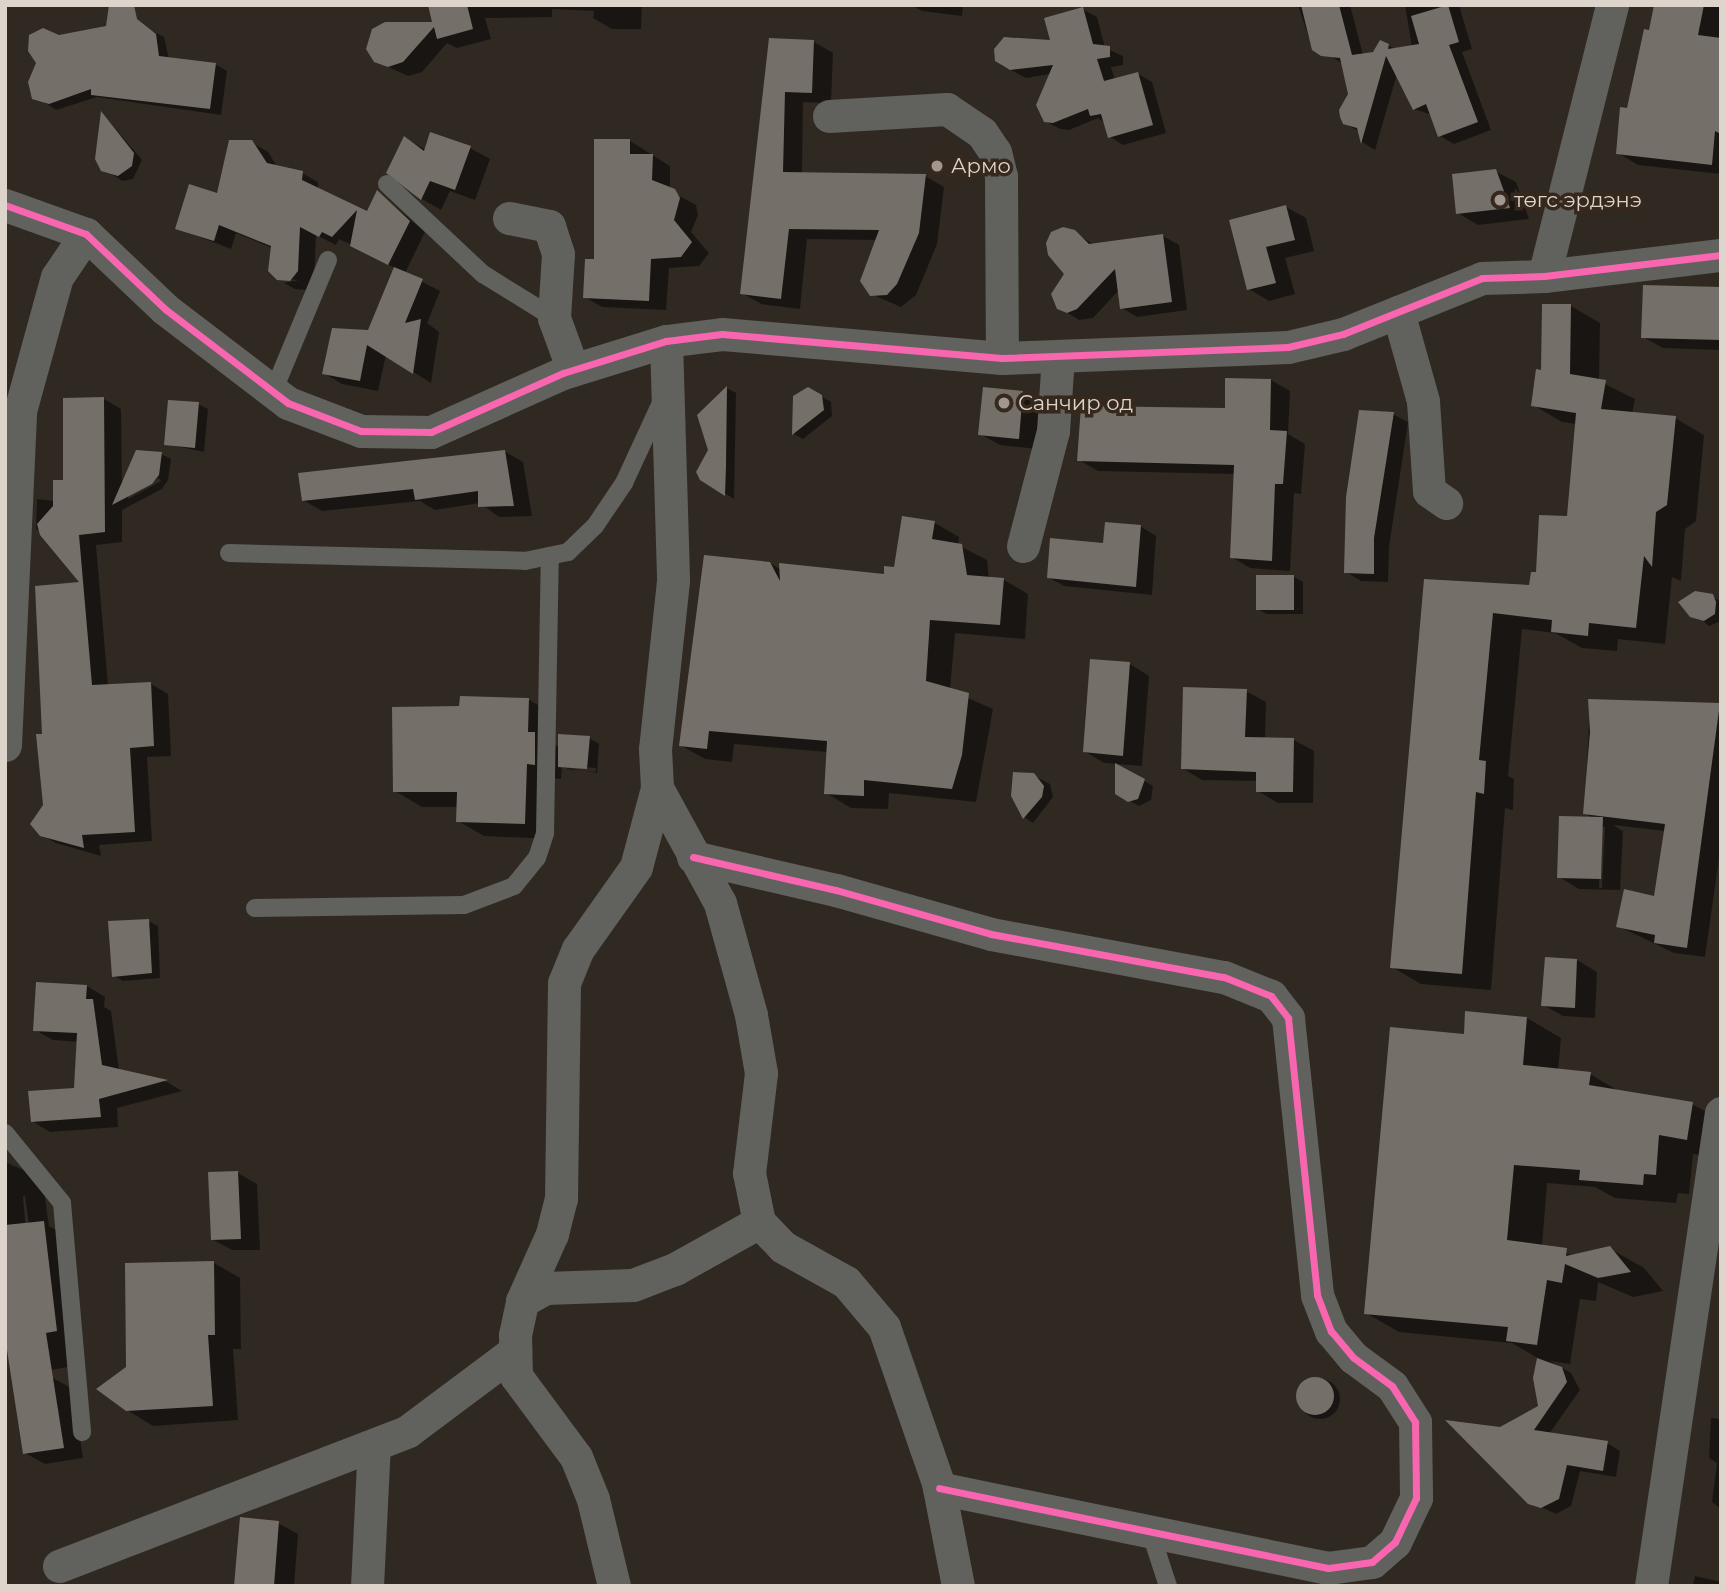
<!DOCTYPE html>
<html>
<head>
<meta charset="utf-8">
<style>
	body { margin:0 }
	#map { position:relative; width:1726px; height:1591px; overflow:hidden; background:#302922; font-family:Montserrat,sans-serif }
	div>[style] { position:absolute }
	.shadow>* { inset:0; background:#0007 }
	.round { border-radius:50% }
	.building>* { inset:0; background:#756f69 }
	.service>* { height:18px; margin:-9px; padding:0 9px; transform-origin:9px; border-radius:9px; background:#61615e }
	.minor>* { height:33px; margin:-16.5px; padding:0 16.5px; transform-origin:16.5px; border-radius:16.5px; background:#61615e }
	.cycleway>* { height:7px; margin:-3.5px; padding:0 3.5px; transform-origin:3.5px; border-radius:3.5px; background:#f766af }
	.dots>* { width:19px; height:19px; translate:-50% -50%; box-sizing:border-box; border:4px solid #36281c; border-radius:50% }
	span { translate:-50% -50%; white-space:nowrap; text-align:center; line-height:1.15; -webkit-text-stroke:7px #36281c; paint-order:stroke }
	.poi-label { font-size:21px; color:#ddd4cc }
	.left { translate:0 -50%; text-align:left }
	.frame { position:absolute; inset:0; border:7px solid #ddd4cc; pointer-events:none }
</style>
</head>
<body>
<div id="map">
	<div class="shadow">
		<i style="clip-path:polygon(430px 5px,642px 5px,641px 29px,612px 29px,593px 18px,594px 11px,552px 9px,552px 17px,485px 18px,491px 39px,457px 48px,447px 43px,422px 72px,408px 76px,375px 61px,434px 24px)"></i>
		<i style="clip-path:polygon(911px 5px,963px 5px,962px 16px,922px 11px)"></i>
		<i style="clip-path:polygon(1298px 5px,1350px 5px,1363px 55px,1389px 46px,1396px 49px,1412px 47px,1405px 5px,1459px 5px,1472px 49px,1462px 52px,1491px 130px,1454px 144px,1440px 136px,1432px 115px,1414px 109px,1397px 74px,1375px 150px,1362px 142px,1360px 132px,1344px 123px,1350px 94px,1343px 64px,1311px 44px)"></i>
		<i style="clip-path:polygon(1656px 5px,1721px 5px,1721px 174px,1638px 165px,1618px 153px)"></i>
		<i style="clip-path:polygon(1082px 9px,1097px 17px,1105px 48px,1123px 56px,1123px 65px,1111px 67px,1115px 80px,1138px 74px,1152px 82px,1166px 133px,1123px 145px,1109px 136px,1105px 123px,1098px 118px,1069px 130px,1060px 129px,1045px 121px,1050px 74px,1026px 78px,1001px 65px,996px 52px,1001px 41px,1010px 37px,1052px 42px)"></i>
		<i style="clip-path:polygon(110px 10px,164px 37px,169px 59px,215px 64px,227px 71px,221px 115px,97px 97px,56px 110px,30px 93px,29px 83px,59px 37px,108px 28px)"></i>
		<i style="clip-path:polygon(770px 40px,814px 42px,833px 53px,831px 103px,803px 102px,802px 174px,925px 176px,944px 187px,937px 244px,916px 295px,901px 307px,871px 294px,862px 275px,877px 240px,807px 239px,800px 309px,761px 304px,742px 293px)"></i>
		<i style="clip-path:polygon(103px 114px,142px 160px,133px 179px,122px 181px,99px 165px)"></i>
		<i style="clip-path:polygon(405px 138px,426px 150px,470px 148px,490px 159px,475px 200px,450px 191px,441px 210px,422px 199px)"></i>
		<i style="clip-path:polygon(630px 141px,670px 166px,670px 191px,696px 205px,698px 215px,691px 232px,709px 253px,699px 266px,669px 268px,666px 310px,602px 307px,585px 297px)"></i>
		<i style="clip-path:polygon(251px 142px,268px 152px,278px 168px,302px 173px,318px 182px,318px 190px,368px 214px,378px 192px,425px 232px,405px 273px,440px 291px,427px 323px,439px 332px,431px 383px,386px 355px,378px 391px,342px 384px,324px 373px,369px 332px,395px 268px,350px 244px,339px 239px,336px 245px,316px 235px,314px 281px,307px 290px,295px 289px,284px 283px,299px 280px,278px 279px,272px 248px,236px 233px,231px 249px,177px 228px,219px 195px)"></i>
		<i style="clip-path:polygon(1495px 171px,1516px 182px,1529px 219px,1478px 225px,1458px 213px)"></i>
		<i style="clip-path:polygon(1286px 207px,1306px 218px,1314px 251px,1285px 258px,1295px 294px,1269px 301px,1249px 289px,1231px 221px)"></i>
		<i style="clip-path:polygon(1074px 232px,1094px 245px,1163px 236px,1179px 245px,1187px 310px,1137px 317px,1122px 308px,1119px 290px,1093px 318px,1079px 320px,1063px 310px)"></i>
		<i style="clip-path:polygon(1721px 289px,1721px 350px,1663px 348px,1643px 337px)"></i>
		<i style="clip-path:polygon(1571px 306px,1600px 323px,1599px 381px,1635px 399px,1632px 414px,1675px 418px,1704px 435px,1696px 521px,1685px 529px,1681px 581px,1672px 577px,1665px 644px,1618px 639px,1617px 651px,1582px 648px,1555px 633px,1522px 629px,1508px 776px,1514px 779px,1513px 810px,1505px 808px,1491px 990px,1421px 984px,1392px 967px,1425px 580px,1531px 587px,1569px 518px,1577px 424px,1562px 422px,1533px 405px)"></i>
		<i style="clip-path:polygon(1271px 380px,1290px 391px,1288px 434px,1305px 444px,1301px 494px,1294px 493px,1290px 571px,1250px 568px,1232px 557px,1235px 474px,1098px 471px,1079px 460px,1226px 410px)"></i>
		<i style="clip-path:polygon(727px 388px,736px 393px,734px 499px,702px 479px,710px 450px,699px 416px)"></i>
		<i style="clip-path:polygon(808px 389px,831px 402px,832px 416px,803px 439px,794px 434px,795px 397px)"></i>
		<i style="clip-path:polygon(1022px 393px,1042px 404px,1038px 449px,1000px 445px,980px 434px)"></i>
		<i style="clip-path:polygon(evenodd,104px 399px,121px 409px,122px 487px,161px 454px,171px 459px,168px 480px,162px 489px,122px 510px,122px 542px,96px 545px,108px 686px,151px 684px,168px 694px,171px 756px,147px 757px,152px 841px,99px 845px,101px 856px,56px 843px,37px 833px,45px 805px,44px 735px,83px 583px,36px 528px,37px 499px,55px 501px,104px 399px,159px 478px,161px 481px,128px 499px,128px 495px,159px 478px)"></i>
		<i style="clip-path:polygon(198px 404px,208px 409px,204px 452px,166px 444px)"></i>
		<i style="clip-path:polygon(1393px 414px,1408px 422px,1389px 547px,1388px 582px,1361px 581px,1346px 572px)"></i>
		<i style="clip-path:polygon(504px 451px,523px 462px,532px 516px,499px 517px,480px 503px,435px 510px,420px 501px,322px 511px,303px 500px,300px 474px)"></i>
		<i style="clip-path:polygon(904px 518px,935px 523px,959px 537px,958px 545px,987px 560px,989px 579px,1004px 580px,1028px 594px,1025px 639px,955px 633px,950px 690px,993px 709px,976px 802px,889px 793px,888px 809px,851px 808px,826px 793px,828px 752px,734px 744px,732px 762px,705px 759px,680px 745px,770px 563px,781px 570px,885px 576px,895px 569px)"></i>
		<i style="clip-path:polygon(1140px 526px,1156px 536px,1152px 595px,1064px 586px,1048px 577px)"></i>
		<i style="clip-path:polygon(1294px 577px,1303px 582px,1303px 614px,1267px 614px,1257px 609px)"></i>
		<i style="clip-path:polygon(1700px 592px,1721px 601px,1721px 621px,1709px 626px,1681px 602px)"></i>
		<i style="clip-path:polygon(1130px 664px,1149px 676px,1142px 766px,1104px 763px,1084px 751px)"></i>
		<i style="clip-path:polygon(1246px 691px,1266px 702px,1265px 739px,1294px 740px,1314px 751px,1313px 803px,1278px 803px,1258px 791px,1258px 781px,1202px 780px,1182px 768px)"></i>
		<i style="clip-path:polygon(evenodd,529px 700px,556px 715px,555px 745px,560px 748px,589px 738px,599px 744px,597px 773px,562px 767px,561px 779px,554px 778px,552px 839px,484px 836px,458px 821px,458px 807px,422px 807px,395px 791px,461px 708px,529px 700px,567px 766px,596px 768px,596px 772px,567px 769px,567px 766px)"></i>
		<i style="clip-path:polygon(evenodd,1590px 701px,1721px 705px,1721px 844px,1705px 957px,1674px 953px,1618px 926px,1655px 898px,1665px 831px,1613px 825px,1623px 831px,1620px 890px,1579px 889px,1559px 877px,1594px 819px,1585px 813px,1590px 701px,1601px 827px,1605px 827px,1602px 888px,1599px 888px,1601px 827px)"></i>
		<i style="clip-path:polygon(1116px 765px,1153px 786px,1151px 800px,1139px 806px,1120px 796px)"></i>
		<i style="clip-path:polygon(1029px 773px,1050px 784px,1053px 797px,1033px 823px,1024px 817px,1015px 774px)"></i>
		<i style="clip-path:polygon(148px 921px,158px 926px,160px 978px,123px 981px,114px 976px)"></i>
		<i style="clip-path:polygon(1546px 958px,1577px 960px,1597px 972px,1595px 1018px,1563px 1016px,1543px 1005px)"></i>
		<i style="clip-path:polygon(87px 986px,105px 997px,104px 1007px,111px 1011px,119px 1070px,167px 1082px,182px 1091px,117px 1108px,118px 1127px,50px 1132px,32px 1121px,75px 1089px,79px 1042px,53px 1040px,35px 1030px)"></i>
		<i style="clip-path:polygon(1527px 1018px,1561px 1038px,1558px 1071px,1590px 1074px,1622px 1093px,1692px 1104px,1721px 1120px,1721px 1158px,1693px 1154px,1689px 1194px,1678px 1193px,1676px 1203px,1615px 1198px,1595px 1187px,1547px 1183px,1542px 1246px,1576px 1256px,1609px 1248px,1644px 1268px,1663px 1291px,1633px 1297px,1598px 1282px,1596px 1301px,1580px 1299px,1570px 1364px,1550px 1361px,1571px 1373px,1580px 1390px,1549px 1434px,1607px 1443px,1620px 1451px,1616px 1477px,1580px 1471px,1571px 1506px,1556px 1514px,1530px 1502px,1500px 1429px,1540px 1407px,1535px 1378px,1539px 1359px,1512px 1343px,1399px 1332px,1366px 1313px,1465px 1036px)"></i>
		<i style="clip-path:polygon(evenodd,5px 1162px,37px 1176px,43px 1184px,49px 1226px,68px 1237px,73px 1366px,35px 1373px,5px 1340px,5px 1162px,23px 1196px,25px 1196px,30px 1231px,26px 1232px,23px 1196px)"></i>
		<i style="clip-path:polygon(238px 1173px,257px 1184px,260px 1250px,232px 1250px,212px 1239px)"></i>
		<i style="clip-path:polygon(214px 1263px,240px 1278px,241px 1349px,233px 1349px,238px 1420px,153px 1426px,127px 1410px,128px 1368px)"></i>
		<i style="clip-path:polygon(53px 1378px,73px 1389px,83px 1458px,45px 1464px,25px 1453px)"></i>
		<i class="round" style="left:1300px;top:1379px;width:40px;height:40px"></i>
		<i style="clip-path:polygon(1711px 1418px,1721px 1419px,1721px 1509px,1712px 1502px,1717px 1463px,1709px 1458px)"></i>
		<i style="clip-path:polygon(278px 1523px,298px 1534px,294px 1586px,236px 1586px)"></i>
		<i style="clip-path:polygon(1695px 1576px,1721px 1582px,1721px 1586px,1693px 1586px)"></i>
	</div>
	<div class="building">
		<i style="clip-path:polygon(109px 5px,134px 5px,137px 19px,156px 34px,159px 56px,216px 63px,210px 109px,91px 95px,91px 89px,49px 104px,32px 99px,28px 82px,36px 63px,28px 51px,29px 35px,43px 28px,59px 35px,106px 26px)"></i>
		<i style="clip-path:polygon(428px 5px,467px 5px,473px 29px,437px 39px,434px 27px,403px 62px,388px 67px,374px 62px,366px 49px,372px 29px,385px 22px,432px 22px)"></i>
		<i style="clip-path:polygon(1301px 5px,1339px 5px,1352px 55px,1373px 52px,1380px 40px,1389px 44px,1388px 49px,1419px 44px,1411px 16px,1448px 5px,1459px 42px,1449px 45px,1478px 122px,1438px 137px,1426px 104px,1413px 110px,1386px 56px,1361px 144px,1357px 128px,1343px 124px,1340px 117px,1339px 110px,1348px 94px,1340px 58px,1321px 56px,1312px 50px)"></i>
		<i style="clip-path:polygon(1654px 5px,1704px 5px,1698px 35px,1721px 38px,1721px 134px,1715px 131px,1712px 165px,1616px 154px,1620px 107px,1627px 108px,1644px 29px,1649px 30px)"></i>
		<i style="clip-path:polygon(1083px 7px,1093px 44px,1110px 46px,1110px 57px,1097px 59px,1104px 81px,1138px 72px,1153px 125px,1108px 138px,1101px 114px,1090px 116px,1088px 109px,1053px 123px,1044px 122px,1036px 105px,1053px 65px,1010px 70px,995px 61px,994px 49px,1004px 37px,1050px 40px,1044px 18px)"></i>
		<i style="clip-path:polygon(769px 38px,814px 40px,812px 93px,785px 92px,783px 172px,926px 174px,919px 233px,897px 284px,887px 295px,870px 296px,860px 281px,879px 230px,789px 229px,781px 299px,740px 294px)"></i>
		<i style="clip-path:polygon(101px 111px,134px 153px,132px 166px,118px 176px,101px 171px,95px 159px)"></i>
		<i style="clip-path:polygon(430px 132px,471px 146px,455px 190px,430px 181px,421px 200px,386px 173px,404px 136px,424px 151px)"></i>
		<i style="clip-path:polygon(594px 139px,630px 139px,630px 154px,653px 154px,652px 180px,675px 189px,680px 198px,674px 220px,692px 242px,681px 257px,651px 259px,649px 301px,583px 298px,585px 259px,594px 259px)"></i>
		<i style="clip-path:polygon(229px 140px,252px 140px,267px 163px,303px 171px,302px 180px,367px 211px,377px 190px,410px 221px,388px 265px,350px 246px,357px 210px,332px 237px,322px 232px,319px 237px,300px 227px,298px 271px,290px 281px,277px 280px,268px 271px,271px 246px,219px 225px,214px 241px,175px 229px,189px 184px,217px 193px)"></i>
		<i style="clip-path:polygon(1496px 169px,1510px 208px,1456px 214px,1452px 174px)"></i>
		<i style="clip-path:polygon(1286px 205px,1295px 240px,1266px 247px,1276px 283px,1247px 290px,1229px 220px)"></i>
		<i style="clip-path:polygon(1063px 227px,1075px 230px,1089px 244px,1163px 234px,1172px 302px,1120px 309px,1115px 269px,1077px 309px,1067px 313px,1057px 309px,1051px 294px,1064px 274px,1048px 255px,1046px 243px,1051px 232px)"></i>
		<i style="clip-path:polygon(394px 267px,423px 279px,405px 323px,421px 319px,413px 374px,367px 345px,360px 381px,322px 374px,332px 328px,368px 330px)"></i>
		<i style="clip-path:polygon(1643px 285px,1721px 287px,1721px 340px,1641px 338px)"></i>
		<i style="clip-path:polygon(1542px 304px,1571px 304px,1570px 374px,1606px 380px,1601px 409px,1676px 416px,1667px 505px,1656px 512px,1652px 567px,1644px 556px,1636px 628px,1589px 623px,1588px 636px,1551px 632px,1552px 620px,1493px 613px,1479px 760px,1486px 761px,1484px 794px,1476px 792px,1462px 974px,1390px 968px,1424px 579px,1529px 585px,1531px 572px,1536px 572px,1539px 515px,1567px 516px,1576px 413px,1531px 406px,1536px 369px,1541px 370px)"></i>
		<i style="clip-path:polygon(1225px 378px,1271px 379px,1270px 430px,1287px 431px,1283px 484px,1275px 484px,1272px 561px,1230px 558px,1234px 465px,1077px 461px,1081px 406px,1225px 408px)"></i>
		<i style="clip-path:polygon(727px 386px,726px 466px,725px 496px,700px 480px,696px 472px,708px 450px,697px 415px)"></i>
		<i style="clip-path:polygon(808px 387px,822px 395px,824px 410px,792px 435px,793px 396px)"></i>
		<i style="clip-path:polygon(983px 387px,1023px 391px,1019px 439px,978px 435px)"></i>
		<i style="clip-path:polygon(104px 397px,105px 532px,79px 535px,92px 685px,151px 682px,154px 746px,130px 748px,135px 832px,82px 835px,84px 848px,40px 836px,30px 824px,43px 805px,36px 734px,42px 734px,35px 586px,79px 582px,40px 535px,37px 524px,53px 506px,53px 480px,63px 480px,63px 398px)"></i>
		<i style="clip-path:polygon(168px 400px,199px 402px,195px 448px,164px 445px)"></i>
		<i style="clip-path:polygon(1359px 410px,1394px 412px,1374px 538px,1374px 574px,1344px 573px,1346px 497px)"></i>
		<i style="clip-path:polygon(136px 450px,162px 452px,159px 475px,152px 484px,112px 505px)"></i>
		<i style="clip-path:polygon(505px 450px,514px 506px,478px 507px,478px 491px,415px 500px,413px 489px,302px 501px,298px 473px)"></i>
		<i style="clip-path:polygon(902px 516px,935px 521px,932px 539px,962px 544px,967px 575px,1004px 578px,1000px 625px,930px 620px,926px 681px,969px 693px,962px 755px,952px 789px,864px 780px,864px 796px,824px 794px,827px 741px,709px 731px,707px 749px,679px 746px,704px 555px,770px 562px,780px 581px,779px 563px,884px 574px,884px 566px,894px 567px)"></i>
		<i style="clip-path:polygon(1105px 522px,1141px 525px,1136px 587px,1047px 578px,1050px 538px,1103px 543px)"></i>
		<i style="clip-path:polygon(1256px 575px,1294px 575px,1294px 610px,1256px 610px)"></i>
		<i style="clip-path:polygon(1695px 591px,1713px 594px,1716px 602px,1715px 614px,1704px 621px,1690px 617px,1678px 602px)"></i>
		<i style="clip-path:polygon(1090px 659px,1130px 662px,1123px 756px,1083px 752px)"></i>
		<i style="clip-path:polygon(1183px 687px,1247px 689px,1245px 737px,1294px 738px,1293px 792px,1256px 792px,1256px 772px,1181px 769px)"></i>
		<i style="clip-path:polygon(460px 696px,529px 698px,528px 732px,535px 732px,535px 765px,527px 764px,525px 824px,456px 822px,457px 792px,393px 792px,392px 707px,459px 706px)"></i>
		<i style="clip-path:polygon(1588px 699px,1720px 703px,1687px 948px,1654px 943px,1655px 935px,1616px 927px,1624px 889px,1654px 896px,1665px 824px,1583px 814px,1590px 732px)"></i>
		<i style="clip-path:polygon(558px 734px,590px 736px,587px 769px,558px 767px)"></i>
		<i style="clip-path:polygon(1115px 763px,1145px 779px,1138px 799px,1128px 802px,1115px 794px)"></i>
		<i style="clip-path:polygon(1013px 772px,1034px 773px,1044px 786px,1042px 797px,1023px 819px,1011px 796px)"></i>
		<i style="clip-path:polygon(1559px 816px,1603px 817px,1601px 879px,1557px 878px)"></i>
		<i style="clip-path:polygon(149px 919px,152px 973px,112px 977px,108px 921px)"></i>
		<i style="clip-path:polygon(1545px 957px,1577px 959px,1575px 1008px,1541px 1006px)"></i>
		<i style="clip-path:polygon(36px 982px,87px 985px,86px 999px,93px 999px,102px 1065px,168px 1080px,99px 1099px,101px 1117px,31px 1122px,28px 1091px,74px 1088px,77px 1033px,33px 1031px)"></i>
		<i style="clip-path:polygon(1465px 1011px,1527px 1017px,1523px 1065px,1591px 1072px,1589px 1085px,1693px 1102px,1687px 1140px,1659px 1135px,1656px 1175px,1644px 1174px,1643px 1185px,1579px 1180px,1580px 1170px,1514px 1165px,1507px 1240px,1567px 1248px,1566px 1256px,1610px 1246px,1631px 1272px,1598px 1278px,1565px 1264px,1562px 1283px,1547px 1280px,1537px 1345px,1506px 1341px,1508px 1327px,1364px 1314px,1390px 1027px,1464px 1034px)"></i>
		<i style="clip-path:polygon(238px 1171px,241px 1239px,211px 1240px,208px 1172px)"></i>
		<i style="clip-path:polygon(44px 1221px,57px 1331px,46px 1333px,64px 1448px,23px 1454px,5px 1337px,5px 1225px)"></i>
		<i style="clip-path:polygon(214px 1261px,215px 1335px,208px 1335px,213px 1406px,126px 1411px,96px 1389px,126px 1367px,125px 1263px)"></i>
		<i style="clip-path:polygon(1537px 1358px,1562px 1367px,1567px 1382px,1534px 1430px,1608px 1441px,1603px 1471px,1567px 1465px,1559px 1499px,1541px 1508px,1528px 1504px,1445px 1420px,1500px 1427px,1538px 1406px,1533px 1378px)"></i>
		<i class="round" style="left:1296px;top:1377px;width:38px;height:38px"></i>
		<i style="clip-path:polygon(240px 1517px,279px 1521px,274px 1586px,234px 1586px)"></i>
	</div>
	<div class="service">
		<i style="left:387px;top:184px;width:132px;rotate:43.2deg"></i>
		<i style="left:483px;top:274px;width:84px;rotate:31.8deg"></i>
		<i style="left:273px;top:392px;width:143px;rotate:-67.4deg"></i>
		<i style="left:229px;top:553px;width:296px;rotate:1.5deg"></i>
		<i style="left:525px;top:561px;width:44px;rotate:-11.8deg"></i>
		<i style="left:568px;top:552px;width:37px;rotate:-44deg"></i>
		<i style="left:595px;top:526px;width:52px;rotate:-56deg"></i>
		<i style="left:624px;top:483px;width:88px;rotate:-65.2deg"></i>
		<i style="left:255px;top:908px;width:209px;rotate:-0.8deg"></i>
		<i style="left:464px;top:905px;width:53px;rotate:-20.8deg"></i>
		<i style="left:514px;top:886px;width:36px;rotate:-51deg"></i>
		<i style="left:537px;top:858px;width:26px;rotate:-72deg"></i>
		<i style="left:545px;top:833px;width:277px;rotate:-89deg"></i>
		<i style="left:5px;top:1133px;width:90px;rotate:50.8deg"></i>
		<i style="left:62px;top:1203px;width:230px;rotate:85deg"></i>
		<i style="left:1150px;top:1531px;width:58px;rotate:71.9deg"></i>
	</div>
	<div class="minor">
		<i style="left:829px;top:116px;width:118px;rotate:-3.4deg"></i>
		<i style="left:947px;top:109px;width:42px;rotate:34.4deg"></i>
		<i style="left:982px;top:133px;width:23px;rotate:56deg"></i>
		<i style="left:995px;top:152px;width:25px;rotate:76deg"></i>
		<i style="left:1001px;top:176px;width:182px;rotate:89.7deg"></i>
		<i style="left:5px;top:205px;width:86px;rotate:19.7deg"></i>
		<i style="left:86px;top:234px;width:109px;rotate:43.5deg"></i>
		<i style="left:165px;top:309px;width:155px;rotate:37.4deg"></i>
		<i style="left:288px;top:403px;width:78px;rotate:21deg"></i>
		<i style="left:361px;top:431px;width:70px;rotate:0.8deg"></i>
		<i style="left:431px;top:432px;width:145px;rotate:-24.1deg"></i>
		<i style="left:563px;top:373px;width:108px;rotate:-17.3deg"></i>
		<i style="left:666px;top:341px;width:56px;rotate:-7.1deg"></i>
		<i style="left:722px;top:334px;width:281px;rotate:4.9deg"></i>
		<i style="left:1002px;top:358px;width:286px;rotate:-2.2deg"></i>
		<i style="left:1288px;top:347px;width:57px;rotate:-13.3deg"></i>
		<i style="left:1343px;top:334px;width:150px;rotate:-21.9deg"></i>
		<i style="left:1482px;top:278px;width:62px;rotate:-1.8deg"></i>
		<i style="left:1544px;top:276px;width:178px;rotate:-6.8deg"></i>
		<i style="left:509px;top:218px;width:41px;rotate:11.3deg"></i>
		<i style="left:549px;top:226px;width:29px;rotate:72deg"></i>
		<i style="left:558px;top:254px;width:64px;rotate:93.6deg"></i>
		<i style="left:554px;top:318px;width:55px;rotate:69.9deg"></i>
		<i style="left:1544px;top:276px;width:279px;rotate:-75.9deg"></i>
		<i style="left:1398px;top:312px;width:92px;rotate:74.3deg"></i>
		<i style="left:1423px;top:401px;width:90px;rotate:86.2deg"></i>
		<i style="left:1429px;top:491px;width:21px;rotate:35deg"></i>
		<i style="left:666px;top:341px;width:240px;rotate:88.3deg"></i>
		<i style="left:673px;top:581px;width:169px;rotate:96.1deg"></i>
		<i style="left:655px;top:749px;width:39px;rotate:87deg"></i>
		<i style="left:657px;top:788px;width:131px;rotate:61.3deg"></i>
		<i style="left:720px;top:903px;width:116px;rotate:74.5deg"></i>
		<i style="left:751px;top:1015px;width:59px;rotate:80.2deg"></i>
		<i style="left:761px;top:1073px;width:101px;rotate:96.8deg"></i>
		<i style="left:749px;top:1173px;width:50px;rotate:78.5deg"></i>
		<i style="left:759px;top:1222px;width:35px;rotate:46deg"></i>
		<i style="left:783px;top:1247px;width:72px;rotate:29.1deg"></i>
		<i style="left:846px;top:1282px;width:59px;rotate:49.8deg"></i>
		<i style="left:884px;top:1327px;width:165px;rotate:70.9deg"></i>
		<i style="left:938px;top:1483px;width:105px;rotate:79deg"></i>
		<i style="left:1023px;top:546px;width:119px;rotate:-75.4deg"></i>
		<i style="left:1053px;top:431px;width:75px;rotate:-86.2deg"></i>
		<i style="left:5px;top:745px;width:334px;rotate:-87.4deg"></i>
		<i style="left:20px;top:411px;width:139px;rotate:-74.6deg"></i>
		<i style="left:57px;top:277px;width:52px;rotate:-56deg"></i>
		<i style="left:693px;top:857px;width:147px;rotate:13deg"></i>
		<i style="left:836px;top:890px;width:161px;rotate:15.8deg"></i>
		<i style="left:991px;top:934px;width:237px;rotate:10.5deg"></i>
		<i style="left:1224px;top:977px;width:51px;rotate:22deg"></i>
		<i style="left:1271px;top:996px;width:28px;rotate:52deg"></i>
		<i style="left:1288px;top:1018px;width:279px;rotate:84deg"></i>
		<i style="left:1317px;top:1295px;width:39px;rotate:69deg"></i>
		<i style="left:1331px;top:1331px;width:35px;rotate:50deg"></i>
		<i style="left:1354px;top:1358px;width:47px;rotate:36.4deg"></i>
		<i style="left:1392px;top:1386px;width:43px;rotate:57.4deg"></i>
		<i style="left:1415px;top:1422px;width:76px;rotate:89.2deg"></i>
		<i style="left:1416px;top:1498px;width:49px;rotate:115.5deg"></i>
		<i style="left:1395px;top:1542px;width:30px;rotate:139deg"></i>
		<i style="left:1372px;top:1562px;width:44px;rotate:172.2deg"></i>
		<i style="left:1328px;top:1568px;width:397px;rotate:-168.4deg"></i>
		<i style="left:522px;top:1301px;width:26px;rotate:-29deg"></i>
		<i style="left:545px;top:1288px;width:88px;rotate:-2deg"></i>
		<i style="left:633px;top:1285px;width:45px;rotate:-20.9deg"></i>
		<i style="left:675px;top:1269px;width:96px;rotate:-29.2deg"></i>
		<i style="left:59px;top:1566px;width:374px;rotate:-21.1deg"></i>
		<i style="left:408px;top:1431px;width:134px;rotate:-36.8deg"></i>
		<i style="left:367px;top:1586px;width:141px;rotate:-87.2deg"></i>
		<i style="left:614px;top:1586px;width:89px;rotate:-103.6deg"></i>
		<i style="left:593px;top:1499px;width:45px;rotate:-112deg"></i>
		<i style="left:576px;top:1457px;width:101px;rotate:-126.5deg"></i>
		<i style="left:516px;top:1376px;width:41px;rotate:-91.4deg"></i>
		<i style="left:515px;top:1335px;width:35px;rotate:-78deg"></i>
		<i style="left:522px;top:1301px;width:73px;rotate:-65.9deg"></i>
		<i style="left:552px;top:1234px;width:36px;rotate:-76deg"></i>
		<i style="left:561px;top:1199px;width:216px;rotate:-89.2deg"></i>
		<i style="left:564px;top:983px;width:37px;rotate:-68deg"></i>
		<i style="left:578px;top:949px;width:100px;rotate:-54.7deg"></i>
		<i style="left:636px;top:867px;width:82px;rotate:-75.1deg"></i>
		<i style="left:1651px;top:1586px;width:478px;rotate:-81.6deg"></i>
	</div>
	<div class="cycleway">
		<i style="left:5px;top:205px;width:86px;rotate:19.7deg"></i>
		<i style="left:86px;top:234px;width:109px;rotate:43.5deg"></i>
		<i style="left:165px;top:309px;width:155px;rotate:37.4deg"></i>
		<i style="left:288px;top:403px;width:78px;rotate:21deg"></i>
		<i style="left:361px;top:431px;width:70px;rotate:0.8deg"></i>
		<i style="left:431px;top:432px;width:145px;rotate:-24.1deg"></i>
		<i style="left:563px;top:373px;width:108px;rotate:-17.3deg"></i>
		<i style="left:666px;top:341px;width:56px;rotate:-7.1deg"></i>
		<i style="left:722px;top:334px;width:281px;rotate:4.9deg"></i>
		<i style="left:1002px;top:358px;width:286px;rotate:-2.2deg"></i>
		<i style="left:1288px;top:347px;width:57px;rotate:-13.3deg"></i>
		<i style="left:1343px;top:334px;width:150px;rotate:-21.9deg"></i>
		<i style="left:1482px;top:278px;width:62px;rotate:-1.8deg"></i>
		<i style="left:1544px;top:276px;width:178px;rotate:-6.8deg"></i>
		<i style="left:693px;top:857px;width:147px;rotate:13deg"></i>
		<i style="left:836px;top:890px;width:161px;rotate:15.8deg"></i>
		<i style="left:991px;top:934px;width:237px;rotate:10.5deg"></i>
		<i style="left:1224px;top:977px;width:51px;rotate:22deg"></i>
		<i style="left:1271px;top:996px;width:28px;rotate:52deg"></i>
		<i style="left:1288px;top:1018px;width:279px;rotate:84deg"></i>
		<i style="left:1317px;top:1295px;width:39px;rotate:69deg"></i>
		<i style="left:1331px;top:1331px;width:35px;rotate:50deg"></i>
		<i style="left:1354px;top:1358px;width:47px;rotate:36.4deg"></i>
		<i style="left:1392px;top:1386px;width:43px;rotate:57.4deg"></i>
		<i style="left:1415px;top:1422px;width:76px;rotate:89.2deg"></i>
		<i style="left:1416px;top:1498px;width:49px;rotate:115.5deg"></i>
		<i style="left:1395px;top:1542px;width:30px;rotate:139deg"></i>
		<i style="left:1372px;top:1562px;width:44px;rotate:172.2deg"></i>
		<i style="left:1328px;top:1568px;width:397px;rotate:-168.4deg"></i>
	</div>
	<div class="dots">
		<i style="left:937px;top:166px;background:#a09890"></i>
		<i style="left:1500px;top:200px;background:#a09890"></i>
		<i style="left:1004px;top:403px;background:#a09890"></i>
	</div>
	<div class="poi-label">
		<span class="left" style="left:951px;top:166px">Армо</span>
		<span class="left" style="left:1514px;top:200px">төгс эрдэнэ</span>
		<span class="left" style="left:1018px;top:403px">Санчир од</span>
	</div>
	<div class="frame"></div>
</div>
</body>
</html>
